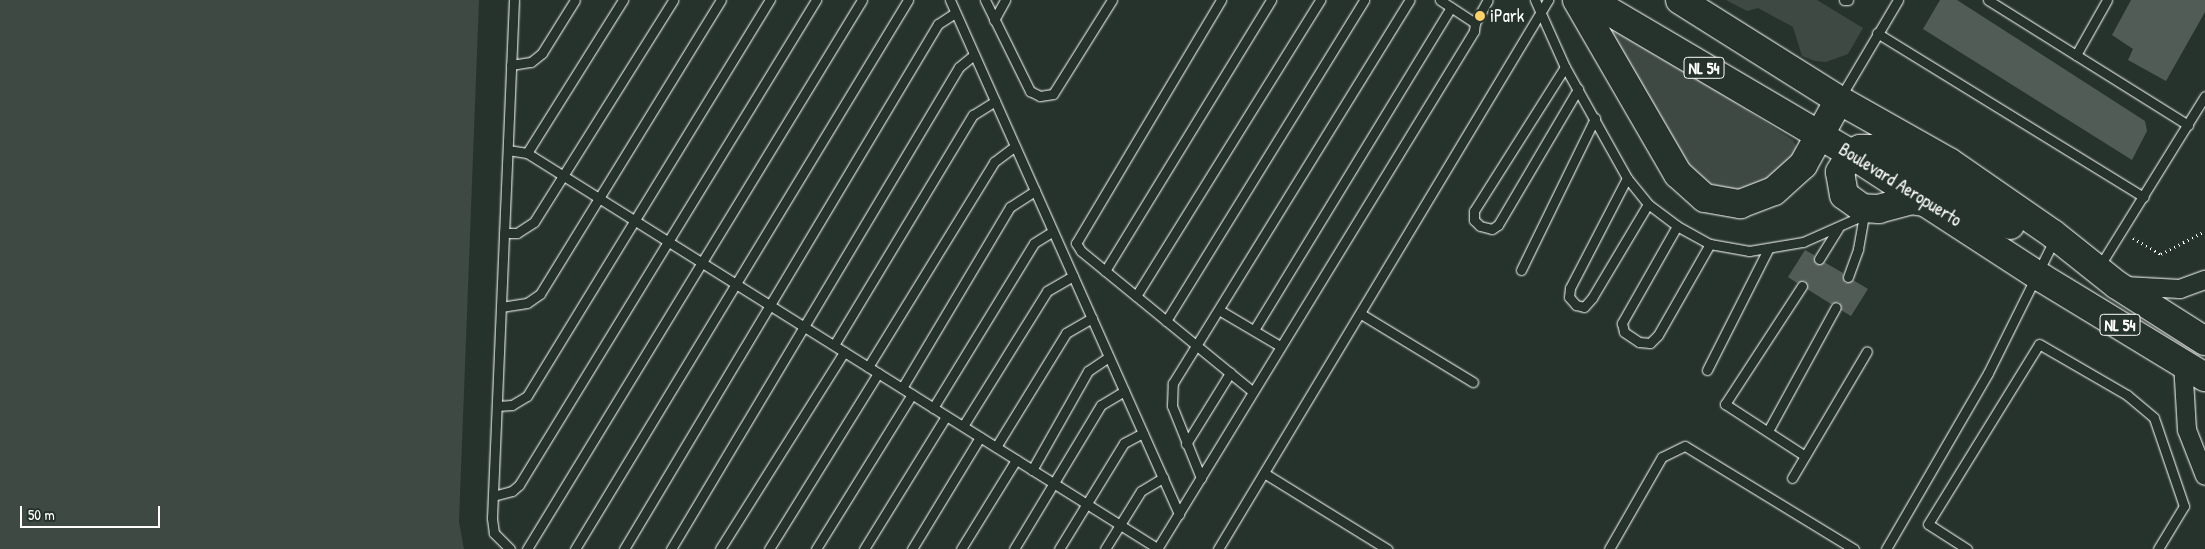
<!DOCTYPE html>
<html>
<head>
<meta charset="utf-8">
<style>
	body { margin:0 }
	#map { position:relative; width:2205px; height:549px; overflow:hidden; background:#26332d; font-family:"Patrick Hand",sans-serif }
	div>[style] { position:absolute }
	.green>* { inset:0; background:#3e4944 }
	.building>* { inset:0; background:#515c57 }
	.path>* { height:3px; margin-top:-1.5px; transform-origin:0; background:repeating-linear-gradient(90deg,#fff 0 1px,transparent 0 5px) }
	.roads { filter:drop-shadow(0 0 1px #fff) drop-shadow(0 0 1px #fff) }
	.lane>* { height:9px; margin:-4.5px; padding:0 4.5px; transform-origin:4.5px; border-radius:4.5px; background:#26332d }
	.street>* { height:18px; margin:-9px; padding:0 9px; transform-origin:9px; border-radius:9px; background:#26332d }
	.highway>* { height:28px; margin:-14px; padding:0 14px; transform-origin:14px; border-radius:14px; background:#26332d }
	.dots>* { width:14px; height:14px; translate:-50% -50%; box-sizing:border-box; border:2px solid #26332d; border-radius:50% }
	span { translate:-50% -50%; white-space:nowrap; text-align:center; line-height:1.15; -webkit-text-stroke:5px #26332d; paint-order:stroke }
	.shield-label span { padding:1px 4px; background:#26332d; border:1px solid; border-radius:4px; -webkit-text-stroke-width:0 }
	.shield-label { font-size:16px; color:#fff; font-weight:700 }
	.poi-label { font-size:18px; color:#fff }
	.left { translate:0 -50%; text-align:left }
	.street-label { font-size:18px; color:#fff }
	.scale { position:absolute; left:20px; top:506px; width:140px; height:22px; box-sizing:border-box; border:2px solid #fff; border-top:0; padding-left:6px; font-size:15px; line-height:18px; white-space:nowrap; color:#fff; -webkit-text-stroke:4px #26332d; paint-order:stroke }
</style>
</head>
<body>
<div id="map">
	<div class="green">
		<i style="clip-path:polygon(0 0,479px 0,459px 522px,464px 549px,0 549px)"></i>
		<i style="clip-path:polygon(1726px 0,1817px 0,1863px 28px,1848px 54px,1826px 62px,1815px 61px,1802px 56px,1793px 27px,1758px 8px,1747px 11px)"></i>
		<i style="clip-path:polygon(1598px 14px,1793px 140px,1798px 149px,1778px 173px,1748px 188px,1732px 191px,1695px 178px)"></i>
	</div>
	<div class="building">
		<i style="clip-path:polygon(1940px 0,1957px 0,2145px 121px,2147px 131px,2132px 160px,1923px 29px)"></i>
		<i style="clip-path:polygon(2131px 0,2205px 0,2205px 12px,2166px 81px,2128px 60px,2133px 49px,2112px 35px)"></i>
		<i style="clip-path:polygon(1805px 250px,1814px 255px,1816px 264px,1824px 262px,1843px 273px,1845px 283px,1853px 280px,1868px 289px,1851px 316px,1841px 310px,1839px 302px,1831px 304px,1807px 289px,1805px 281px,1797px 283px,1788px 277px)"></i>
	</div>
	<div class="path">
		<i style="left:2133px;top:238px;width:32px;rotate:30deg"></i>
		<i style="left:2161px;top:254px;width:50px;rotate:-27.6deg"></i>
	</div>
	<div class="roads">
		<div class="lane">
			<i style="left:950px;top:0;width:563px;rotate:65.99deg"></i>
			<i style="left:985px;top:0;width:102px;rotate:63.7deg"></i>
			<i style="left:1030px;top:91px;width:11px;rotate:27deg"></i>
			<i style="left:1040px;top:96px;width:13px;rotate:-9deg"></i>
			<i style="left:1053px;top:94px;width:111px;rotate:-57.9deg"></i>
			<i style="left:1221px;top:0;width:283px;rotate:120.8deg"></i>
			<i style="left:1076px;top:243px;width:9px;rotate:58deg"></i>
			<i style="left:1081px;top:251px;width:221px;rotate:39.3deg"></i>
			<i style="left:1535px;top:0;width:73px;rotate:65.9deg"></i>
			<i style="left:1565px;top:67px;width:127px;rotate:60.8deg"></i>
			<i style="left:1627px;top:178px;width:33px;rotate:51deg"></i>
			<i style="left:1648px;top:204px;width:36px;rotate:37deg"></i>
			<i style="left:1677px;top:226px;width:38px;rotate:29deg"></i>
			<i style="left:1710px;top:244px;width:40px;rotate:10deg"></i>
			<i style="left:1749px;top:251px;width:55px;rotate:-9.5deg"></i>
			<i style="left:1803px;top:242px;width:67px;rotate:-23.9deg"></i>
			<i style="left:1844px;top:0;width:4px"></i>
			<i style="left:1988px;top:0;width:236px;rotate:32deg"></i>
			<i style="left:994px;top:20px;width:23px;rotate:-61deg"></i>
			<i style="left:1475px;top:23px;width:26px;rotate:-61deg"></i>
			<i style="left:1877px;top:33px;width:313px;rotate:31.6deg"></i>
			<i style="left:2076px;top:55px;width:63px;rotate:-60.6deg"></i>
			<i style="left:511px;top:65px;width:20px;rotate:-9deg"></i>
			<i style="left:531px;top:62px;width:14px;rotate:-39deg"></i>
			<i style="left:542px;top:53px;width:62px;rotate:-58.1deg"></i>
			<i style="left:1565px;top:67px;width:170px;rotate:122.3deg"></i>
			<i style="left:1474px;top:211px;width:9px;rotate:90deg"></i>
			<i style="left:1474px;top:220px;width:8px;rotate:45deg"></i>
			<i style="left:1480px;top:226px;width:12px;rotate:14deg"></i>
			<i style="left:1492px;top:229px;width:7px;rotate:-34deg"></i>
			<i style="left:1498px;top:225px;width:158px;rotate:-59.5deg"></i>
			<i style="left:1840px;top:98px;width:114px;rotate:-59.4deg"></i>
			<i style="left:508px;top:150px;width:19px;rotate:9deg"></i>
			<i style="left:527px;top:153px;width:744px;rotate:32.09deg"></i>
			<i style="left:527px;top:153px;width:181px;rotate:-57.9deg"></i>
			<i style="left:1627px;top:178px;width:124px;rotate:117.4deg"></i>
			<i style="left:1570px;top:288px;width:9px;rotate:96deg"></i>
			<i style="left:1569px;top:297px;width:11px;rotate:49deg"></i>
			<i style="left:1576px;top:305px;width:8px;rotate:14deg"></i>
			<i style="left:1584px;top:307px;width:12px;rotate:-48deg"></i>
			<i style="left:1592px;top:298px;width:109px;rotate:-59.2deg"></i>
			<i style="left:1677px;top:226px;width:112px;rotate:119.6deg"></i>
			<i style="left:1622px;top:323px;width:9px;rotate:77deg"></i>
			<i style="left:1624px;top:332px;width:18px;rotate:34deg"></i>
			<i style="left:1639px;top:342px;width:11px;rotate:5deg"></i>
			<i style="left:1650px;top:343px;width:11px;rotate:-45deg"></i>
			<i style="left:1658px;top:335px;width:105px;rotate:-60.3deg"></i>
			<i style="left:504px;top:233px;width:13px"></i>
			<i style="left:517px;top:233px;width:20px;rotate:-33deg"></i>
			<i style="left:534px;top:222px;width:262px;rotate:-57.9deg"></i>
			<i style="left:1819px;top:259px;width:36px;rotate:-58deg"></i>
			<i style="left:2099px;top:267px;width:201px;rotate:-58.2deg"></i>
			<i style="left:1521px;top:270px;width:169px;rotate:-64deg"></i>
			<i style="left:1105px;top:271px;width:318px;rotate:-58.5deg"></i>
			<i style="left:1848px;top:277px;width:30px;rotate:-70deg"></i>
			<i style="left:1858px;top:249px;width:35px;rotate:-80deg"></i>
			<i style="left:1802px;top:286px;width:141px;rotate:123.1deg"></i>
			<i style="left:1725px;top:404px;width:95px;rotate:33deg"></i>
			<i style="left:1136px;top:296px;width:349px;rotate:-58.1deg"></i>
			<i style="left:501px;top:307px;width:26px;rotate:-9deg"></i>
			<i style="left:527px;top:303px;width:16px;rotate:-35deg"></i>
			<i style="left:540px;top:294px;width:345px;rotate:-58.4deg"></i>
			<i style="left:1219px;top:310px;width:71px;rotate:30.5deg"></i>
			<i style="left:1361px;top:314px;width:131px;rotate:31.3deg"></i>
			<i style="left:1166px;top:321px;width:377px;rotate:-58.3deg"></i>
			<i style="left:1254px;top:330px;width:378px;rotate:-58.6deg"></i>
			<i style="left:834px;top:345px;width:269px;rotate:-58.9deg"></i>
			<i style="left:973px;top:115px;width:26px;rotate:-32deg"></i>
			<i style="left:868px;top:367px;width:241px;rotate:-58.4deg"></i>
			<i style="left:994px;top:162px;width:26px;rotate:-37deg"></i>
			<i style="left:1707px;top:370px;width:136px;rotate:-63.2deg"></i>
			<i style="left:902px;top:388px;width:211px;rotate:-59.2deg"></i>
			<i style="left:1010px;top:207px;width:30px;rotate:-33deg"></i>
			<i style="left:497px;top:406px;width:15px;rotate:-4deg"></i>
			<i style="left:512px;top:405px;width:17px;rotate:-31deg"></i>
			<i style="left:527px;top:396px;width:465px;rotate:-58.5deg"></i>
			<i style="left:933px;top:408px;width:193px;rotate:-58.5deg"></i>
			<i style="left:1034px;top:243px;width:22px;rotate:-32deg"></i>
			<i style="left:963px;top:426px;width:159px;rotate:-58.1deg"></i>
			<i style="left:1047px;top:291px;width:30px;rotate:-30deg"></i>
			<i style="left:1768px;top:431px;width:141px;rotate:-61.3deg"></i>
			<i style="left:1186px;top:444px;width:84px;rotate:-58.2deg"></i>
			<i style="left:996px;top:447px;width:134px;rotate:-58.4deg"></i>
			<i style="left:1066px;top:333px;width:30px;rotate:-30deg"></i>
			<i style="left:1032px;top:470px;width:114px;rotate:-60.5deg"></i>
			<i style="left:1088px;top:371px;width:25px;rotate:-34deg"></i>
			<i style="left:1264px;top:473px;width:145px;rotate:31.7deg"></i>
			<i style="left:1201px;top:478px;width:78px;rotate:-111.9deg"></i>
			<i style="left:1172px;top:406px;width:23px;rotate:-88deg"></i>
			<i style="left:1173px;top:383px;width:450px;rotate:-58.3deg"></i>
			<i style="left:1792px;top:478px;width:147px;rotate:-59.4deg"></i>
			<i style="left:493px;top:496px;width:20px;rotate:-15deg"></i>
			<i style="left:512px;top:491px;width:9px;rotate:-41deg"></i>
			<i style="left:519px;top:485px;width:569px;rotate:-58.52deg"></i>
			<i style="left:510px;top:549px;width:23px;rotate:-135deg"></i>
			<i style="left:494px;top:533px;width:15px;rotate:-98deg"></i>
			<i style="left:492px;top:518px;width:518px;rotate:-87.57deg"></i>
			<i style="left:527px;top:549px;width:643px;rotate:-58.61deg"></i>
			<i style="left:575px;top:549px;width:642px;rotate:-58.76deg"></i>
			<i style="left:624px;top:549px;width:612px;rotate:-59.12deg"></i>
			<i style="left:938px;top:24px;width:20px;rotate:-33deg"></i>
			<i style="left:671px;top:549px;width:561px;rotate:-59.14deg"></i>
			<i style="left:959px;top:67px;width:19px;rotate:-39deg"></i>
			<i style="left:720px;top:549px;width:233px;rotate:-57.8deg"></i>
			<i style="left:769px;top:549px;width:207px;rotate:-58.2deg"></i>
			<i style="left:816px;top:549px;width:182px;rotate:-58.2deg"></i>
			<i style="left:864px;top:549px;width:156px;rotate:-58.3deg"></i>
			<i style="left:912px;top:549px;width:131px;rotate:-58.7deg"></i>
			<i style="left:961px;top:549px;width:105px;rotate:-58.3deg"></i>
			<i style="left:1014px;top:549px;width:168px;rotate:-58.9deg"></i>
			<i style="left:1101px;top:405px;width:27px;rotate:-31deg"></i>
			<i style="left:1059px;top:549px;width:124px;rotate:-58.5deg"></i>
			<i style="left:1124px;top:443px;width:21px;rotate:-28deg"></i>
			<i style="left:1105px;top:549px;width:68px;rotate:-58.2deg"></i>
			<i style="left:1141px;top:491px;width:26px;rotate:-31deg"></i>
			<i style="left:1157px;top:549px;width:607px;rotate:-58.53deg"></i>
			<i style="left:1474px;top:31px;width:8px;rotate:-83deg"></i>
			<i style="left:1475px;top:23px;width:42px;rotate:-146.7deg"></i>
			<i style="left:1218px;top:549px;width:641px;rotate:-58.99deg"></i>
			<i style="left:1609px;top:549px;width:106px;rotate:-60.1deg"></i>
			<i style="left:1662px;top:457px;width:25px;rotate:-26deg"></i>
			<i style="left:1685px;top:446px;width:198px;rotate:31.4deg"></i>
			<i style="left:1886px;top:549px;width:203px;rotate:-59.9deg"></i>
			<i style="left:1988px;top:373px;width:148px;rotate:-63.6deg"></i>
			<i style="left:1967px;top:549px;width:46px;rotate:-147.3deg"></i>
			<i style="left:1928px;top:524px;width:211px;rotate:-58.3deg"></i>
			<i style="left:2039px;top:344px;width:102px;rotate:30.1deg"></i>
			<i style="left:2127px;top:395px;width:35px;rotate:40deg"></i>
			<i style="left:2154px;top:418px;width:93px;rotate:71.2deg"></i>
			<i style="left:2184px;top:506px;width:50px;rotate:121.2deg"></i>
		</div>
		<div class="street">
			<i style="left:2125px;top:286px;width:55px;rotate:3.1deg"></i>
			<i style="left:2180px;top:289px;width:27px;rotate:-20deg"></i>
			<i style="left:2183px;top:363px;width:67px;rotate:86.6deg"></i>
			<i style="left:2187px;top:430px;width:49px;rotate:68.6deg"></i>
		</div>
		<div class="highway">
			<i style="left:1577px;top:0;width:201px;rotate:59.9deg"></i>
			<i style="left:1678px;top:174px;width:36px;rotate:42deg"></i>
			<i style="left:1705px;top:198px;width:36px;rotate:10deg"></i>
			<i style="left:1740px;top:204px;width:36px;rotate:-21deg"></i>
			<i style="left:1774px;top:191px;width:39px;rotate:-42deg"></i>
			<i style="left:1803px;top:165px;width:74px;rotate:-61deg"></i>
			<i style="left:1590px;top:0;width:303px;rotate:30.5deg"></i>
			<i style="left:1851px;top:154px;width:228px;rotate:33deg"></i>
			<i style="left:2042px;top:278px;width:191px;rotate:31.3deg"></i>
			<i style="left:1680px;top:0;width:188px;rotate:32.2deg"></i>
			<i style="left:1839px;top:100px;width:126px;rotate:29.4deg"></i>
			<i style="left:1949px;top:162px;width:126px;rotate:34.7deg"></i>
			<i style="left:2053px;top:234px;width:82px;rotate:38.6deg"></i>
			<i style="left:2117px;top:285px;width:104px;rotate:32.5deg"></i>
			<i style="left:1930px;top:203px;width:18px;rotate:-171deg"></i>
			<i style="left:1912px;top:200px;width:34px;rotate:165deg"></i>
			<i style="left:1879px;top:209px;width:17px;rotate:-177deg"></i>
			<i style="left:1862px;top:208px;width:22px;rotate:-144deg"></i>
			<i style="left:1844px;top:195px;width:23px;rotate:-100deg"></i>
			<i style="left:1840px;top:172px;width:21px;rotate:-59deg"></i>
			<i style="left:1851px;top:154px;width:10px;rotate:-29deg"></i>
			<i style="left:1860px;top:149px;width:29px"></i>
			<i style="left:1889px;top:149px;width:143px;rotate:32.1deg"></i>
		</div>
	</div>
	<div class="dots">
		<i style="left:1480px;top:16px;background:#ffd166"></i>
	</div>
	<div class="shield-label">
		<span style="left:1704px;top:68px">NL 54</span>
		<span style="left:2120px;top:325px">NL 54</span>
	</div>
	<div class="poi-label">
		<span class="left" style="left:1490px;top:16px">iPark</span>
	</div>
	<div class="street-label">
		<span style="left:1900px;top:185px;rotate:32deg">Boulevard Aeropuerto</span>
	</div>
	<div class="scale">50 m</div>
</div>
</body>
</html>
